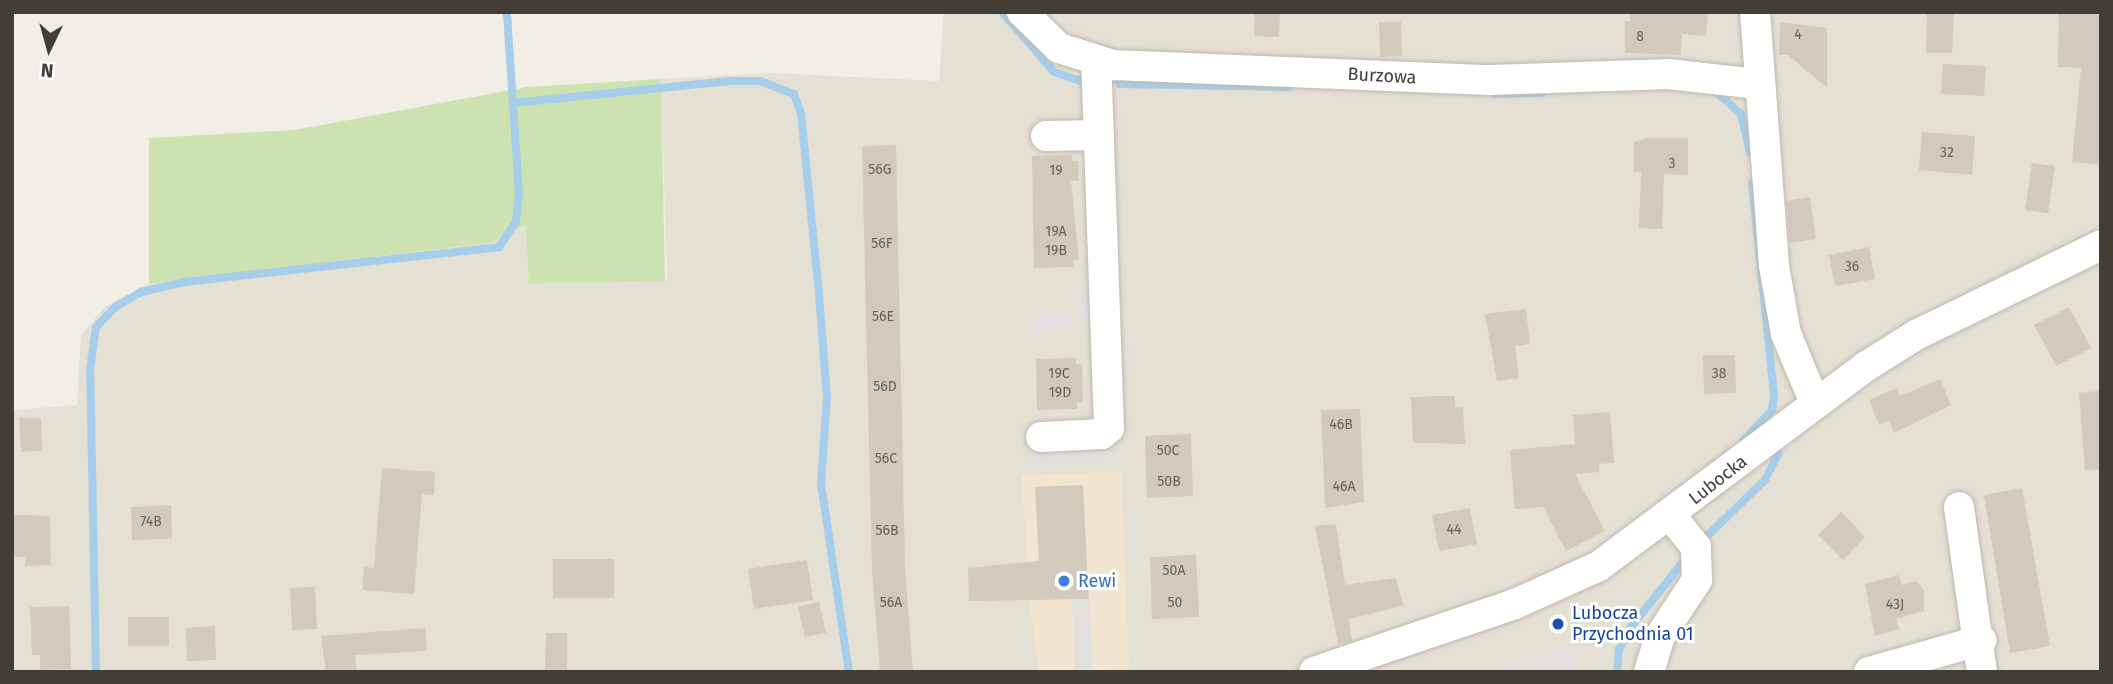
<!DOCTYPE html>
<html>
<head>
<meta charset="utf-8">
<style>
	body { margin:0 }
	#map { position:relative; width:2113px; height:684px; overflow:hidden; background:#f1eee5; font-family:"Fira Sans",sans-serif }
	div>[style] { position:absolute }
	.residential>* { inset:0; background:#e5e0d4 }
	.commercial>* { inset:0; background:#f2e5d2 }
	.green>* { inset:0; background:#cce3b1 }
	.parking>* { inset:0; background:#e2e0dd }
	.stream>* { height:8px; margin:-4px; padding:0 4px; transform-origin:4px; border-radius:4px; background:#a6cdea }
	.building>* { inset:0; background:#d2cabc }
	.roads { filter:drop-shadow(0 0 2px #bfb8ac) drop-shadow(0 0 2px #bfb8ac) }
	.minor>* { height:30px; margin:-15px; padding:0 15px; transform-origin:15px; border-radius:15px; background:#fff }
	.dots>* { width:19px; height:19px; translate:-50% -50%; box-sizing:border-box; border:4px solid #fff; border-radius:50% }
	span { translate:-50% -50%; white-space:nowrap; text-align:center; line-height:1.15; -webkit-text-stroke:6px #fff; paint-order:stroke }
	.number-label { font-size:14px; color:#676157 }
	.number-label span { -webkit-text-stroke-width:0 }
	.street-label { font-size:18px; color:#433e35 }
	.shop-label { font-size:18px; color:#366cbe }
	.left { translate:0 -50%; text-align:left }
	.transit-label { font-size:18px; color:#164399 }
	.frame { position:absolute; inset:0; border:14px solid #433e35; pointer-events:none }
	.north { position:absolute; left:14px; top:14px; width:70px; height:70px; -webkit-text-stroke:5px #fff; paint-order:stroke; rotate:185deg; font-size:19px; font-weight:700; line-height:28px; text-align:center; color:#433e35 }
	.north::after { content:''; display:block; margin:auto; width:24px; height:32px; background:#433e35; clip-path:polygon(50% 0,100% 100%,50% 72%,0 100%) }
</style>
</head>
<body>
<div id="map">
	<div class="residential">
		<i style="clip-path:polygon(944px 12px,2101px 12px,2101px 672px,12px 672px,12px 410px,77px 405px,81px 335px,106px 306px,149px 284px,488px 243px,526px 225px,530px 284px,667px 280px,661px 79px,771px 73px,939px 81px)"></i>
	</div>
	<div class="commercial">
		<i style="clip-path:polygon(1121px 471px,1129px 669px,1039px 672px,1029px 600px,1022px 476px)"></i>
	</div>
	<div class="green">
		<i style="clip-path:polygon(661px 79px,665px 281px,529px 284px,526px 225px,488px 243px,149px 284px,149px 138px,294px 130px,527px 87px)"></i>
	</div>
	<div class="parking">
		<i style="clip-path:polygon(1094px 284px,1096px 319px,1077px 321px,1075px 285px)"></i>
		<i style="clip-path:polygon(1073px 313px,1073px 331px,1033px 332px,1033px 314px)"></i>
		<i style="clip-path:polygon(1107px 440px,1108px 460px,1036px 463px,1036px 443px)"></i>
		<i style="clip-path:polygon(1089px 599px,1093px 668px,1075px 669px,1072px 600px)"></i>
		<i style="clip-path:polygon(1575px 647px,1581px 672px,1487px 671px)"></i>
	</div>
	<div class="stream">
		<i style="left:1002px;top:12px;width:79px;rotate:49.1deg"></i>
		<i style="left:1054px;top:72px;width:31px;rotate:19deg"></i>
		<i style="left:1119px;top:84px;width:171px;rotate:1deg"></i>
		<i style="left:1716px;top:92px;width:33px;rotate:41deg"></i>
		<i style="left:1741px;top:114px;width:39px;rotate:77deg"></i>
		<i style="left:1496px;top:94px;width:46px;rotate:-1.2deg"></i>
		<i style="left:513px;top:103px;width:218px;rotate:-5.8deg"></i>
		<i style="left:730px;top:81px;width:30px"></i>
		<i style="left:760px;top:81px;width:36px;rotate:21deg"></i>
		<i style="left:794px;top:94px;width:20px;rotate:70deg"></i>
		<i style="left:801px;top:113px;width:182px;rotate:84.3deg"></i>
		<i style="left:819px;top:294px;width:103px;rotate:85.6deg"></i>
		<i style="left:827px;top:397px;width:86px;rotate:94deg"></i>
		<i style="left:821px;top:483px;width:191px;rotate:81.6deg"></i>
		<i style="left:1744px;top:440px;width:41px;rotate:-47deg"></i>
		<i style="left:1772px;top:410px;width:15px;rotate:-82deg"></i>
		<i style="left:1774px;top:395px;width:213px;rotate:-95.9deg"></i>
		<i style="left:1704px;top:539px;width:85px;rotate:-44deg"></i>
		<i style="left:1765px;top:480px;width:30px;rotate:-63deg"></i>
		<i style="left:96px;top:672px;width:302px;rotate:-91.1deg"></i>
		<i style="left:90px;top:370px;width:43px;rotate:-82.1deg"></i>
		<i style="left:96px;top:327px;width:28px;rotate:-46deg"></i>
		<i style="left:115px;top:307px;width:30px;rotate:-30deg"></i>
		<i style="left:141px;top:292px;width:44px;rotate:-13.1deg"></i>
		<i style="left:184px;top:282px;width:317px;rotate:-6.3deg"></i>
		<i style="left:499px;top:247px;width:30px;rotate:-56deg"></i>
		<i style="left:516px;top:222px;width:28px;rotate:-84deg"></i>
		<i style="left:519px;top:194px;width:182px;rotate:-93.8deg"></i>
		<i style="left:1617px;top:672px;width:23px;rotate:-85deg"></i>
		<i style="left:1619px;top:649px;width:25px;rotate:-61deg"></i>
		<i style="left:1631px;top:627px;width:88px;rotate:-51.4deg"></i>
	</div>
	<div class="building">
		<i style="clip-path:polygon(1255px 12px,1280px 12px,1279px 37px,1254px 36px)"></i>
		<i style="clip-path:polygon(1708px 12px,1706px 36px,1682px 34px,1681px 55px,1625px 53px,1625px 21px,1630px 21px,1630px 13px)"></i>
		<i style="clip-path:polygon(1927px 12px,1954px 12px,1952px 53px,1926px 53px)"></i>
		<i style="clip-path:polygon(2059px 12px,2101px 12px,2101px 165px,2072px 162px,2081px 68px,2058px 67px)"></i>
		<i style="clip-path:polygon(1379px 22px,1401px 22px,1402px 56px,1380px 57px)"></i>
		<i style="clip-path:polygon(1780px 22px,1827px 28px,1827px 88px,1788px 55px,1779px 55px)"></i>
		<i style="clip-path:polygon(1943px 64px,1986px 66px,1984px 96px,1941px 94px)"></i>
		<i style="clip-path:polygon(1922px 132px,1975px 136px,1972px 175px,1919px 170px)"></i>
		<i style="clip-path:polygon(1647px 138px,1688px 138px,1688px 175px,1664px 174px,1662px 229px,1639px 228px,1641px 172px,1634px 172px,1634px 142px)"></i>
		<i style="clip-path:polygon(896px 145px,905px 568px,913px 672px,880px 672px,872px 570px,862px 146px)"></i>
		<i style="clip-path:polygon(1072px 155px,1072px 161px,1078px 161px,1079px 181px,1071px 181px,1079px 260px,1073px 260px,1074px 267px,1034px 268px,1032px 156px)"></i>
		<i style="clip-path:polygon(2032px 163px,2055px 166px,2048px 213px,2025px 210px)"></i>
		<i style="clip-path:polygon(1810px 197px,1816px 239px,1790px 243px,1787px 201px)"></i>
		<i style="clip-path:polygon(1869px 247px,1875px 279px,1835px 286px,1829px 255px)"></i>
		<i style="clip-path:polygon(2069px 307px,2091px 348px,2056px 366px,2034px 325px)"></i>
		<i style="clip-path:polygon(1526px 309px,1530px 344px,1515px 346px,1519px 378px,1497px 381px,1485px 314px)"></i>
		<i style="clip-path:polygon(1703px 355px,1735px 355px,1736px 393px,1704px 394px)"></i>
		<i style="clip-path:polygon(1076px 358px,1076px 364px,1082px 364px,1083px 402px,1077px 402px,1077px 409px,1037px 410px,1036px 359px)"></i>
		<i style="clip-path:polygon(1940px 379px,1951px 405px,1894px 433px,1889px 421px,1879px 425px,1869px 400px,1897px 388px,1900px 396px)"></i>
		<i style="clip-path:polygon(2099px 391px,2101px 470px,2085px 470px,2079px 393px)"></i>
		<i style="clip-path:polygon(1441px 396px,1455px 396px,1455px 408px,1463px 407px,1465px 444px,1413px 443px,1411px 397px)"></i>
		<i style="clip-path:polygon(1360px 409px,1364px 502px,1325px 508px,1321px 410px)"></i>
		<i style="clip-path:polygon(1610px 412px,1614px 463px,1599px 464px,1599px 472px,1575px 474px,1605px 531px,1566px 551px,1543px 507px,1515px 509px,1510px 450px,1575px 444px,1573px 415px)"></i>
		<i style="clip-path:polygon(19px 418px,41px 418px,42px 451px,21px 452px)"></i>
		<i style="clip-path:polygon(1191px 434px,1193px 496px,1147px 498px,1145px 436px)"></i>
		<i style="clip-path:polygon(382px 468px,435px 472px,434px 495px,422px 494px,414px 594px,362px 590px,364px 567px,374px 568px)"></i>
		<i style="clip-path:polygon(1083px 485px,1089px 599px,969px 601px,968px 568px,1039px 561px,1035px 487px)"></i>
		<i style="clip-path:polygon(2022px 488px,2050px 646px,2010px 653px,1984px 495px)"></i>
		<i style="clip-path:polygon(171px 505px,172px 539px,132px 540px,131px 507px)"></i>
		<i style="clip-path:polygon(1470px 508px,1477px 544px,1439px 551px,1432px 515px)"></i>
		<i style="clip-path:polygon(1841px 512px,1865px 537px,1843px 560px,1818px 535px)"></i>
		<i style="clip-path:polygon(12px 515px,50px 516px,51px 565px,25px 566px,25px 557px,12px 556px)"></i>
		<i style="clip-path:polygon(1336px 524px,1345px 585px,1396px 578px,1403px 606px,1349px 619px,1352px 641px,1338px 644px,1315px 526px)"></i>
		<i style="clip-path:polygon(1196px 555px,1199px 617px,1152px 619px,1150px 557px)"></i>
		<i style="clip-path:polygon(553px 559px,614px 559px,614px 598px,553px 598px)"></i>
		<i style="clip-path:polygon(807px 560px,813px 600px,754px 609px,748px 569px)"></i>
		<i style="clip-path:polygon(1899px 575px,1902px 585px,1917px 581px,1924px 591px,1924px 611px,1896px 619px,1899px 630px,1875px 636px,1865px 584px)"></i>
		<i style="clip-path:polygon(315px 587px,317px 629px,292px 630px,290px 588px)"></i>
		<i style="clip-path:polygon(819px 602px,826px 633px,805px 637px,798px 607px)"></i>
		<i style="clip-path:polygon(69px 606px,71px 669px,40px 670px,40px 655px,32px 655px,30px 607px)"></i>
		<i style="clip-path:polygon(128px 617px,169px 617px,169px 646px,128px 646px)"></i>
		<i style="clip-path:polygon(215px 626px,216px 660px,187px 661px,186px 628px)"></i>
		<i style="clip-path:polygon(425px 628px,427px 651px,355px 655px,357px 672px,326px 672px,321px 636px)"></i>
		<i style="clip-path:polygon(546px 633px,567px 633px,567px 672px,545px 672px)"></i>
	</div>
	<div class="roads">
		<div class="minor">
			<i style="left:1022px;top:12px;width:52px;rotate:44.2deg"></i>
			<i style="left:1059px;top:48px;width:57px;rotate:17.5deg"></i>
			<i style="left:1113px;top:65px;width:377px;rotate:2.3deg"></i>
			<i style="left:1490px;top:80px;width:177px;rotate:-1.9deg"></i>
			<i style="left:1667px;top:74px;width:93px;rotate:6.2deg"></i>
			<i style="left:1755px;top:12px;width:255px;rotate:85.7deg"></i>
			<i style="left:1774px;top:266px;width:69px;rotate:80deg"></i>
			<i style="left:1786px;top:334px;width:75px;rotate:67.2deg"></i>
			<i style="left:1046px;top:136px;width:53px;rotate:-1.1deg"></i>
			<i style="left:1041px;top:437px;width:61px;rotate:-2.8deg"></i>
			<i style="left:1102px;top:434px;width:9px;rotate:-41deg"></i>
			<i style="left:1109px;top:428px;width:365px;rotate:-92deg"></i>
			<i style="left:1959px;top:507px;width:167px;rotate:82.1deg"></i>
			<i style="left:1314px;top:672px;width:212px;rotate:-18.7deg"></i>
			<i style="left:1515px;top:604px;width:92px;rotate:-24.3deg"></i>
			<i style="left:1599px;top:566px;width:332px;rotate:-36.8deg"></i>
			<i style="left:1865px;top:367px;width:60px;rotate:-32.1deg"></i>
			<i style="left:1916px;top:335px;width:206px;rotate:-25.9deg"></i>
			<i style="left:1649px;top:672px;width:38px;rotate:-73deg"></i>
			<i style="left:1660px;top:636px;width:67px;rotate:-56.5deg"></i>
			<i style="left:1697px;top:580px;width:33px;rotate:-92deg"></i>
			<i style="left:1696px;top:547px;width:40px;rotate:-129deg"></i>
			<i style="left:1869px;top:672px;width:117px;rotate:-15.8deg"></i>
		</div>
	</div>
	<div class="dots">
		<i style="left:1064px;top:581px;background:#3f7fe0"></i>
		<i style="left:1558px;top:624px;background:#1a4fb4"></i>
	</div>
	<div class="number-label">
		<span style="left:1798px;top:35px">4</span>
		<span style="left:1640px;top:37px">8</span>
		<span style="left:1947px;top:153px">32</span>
		<span style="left:1672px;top:164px">3</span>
		<span style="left:880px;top:170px">56G</span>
		<span style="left:1056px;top:171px">19</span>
		<span style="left:1056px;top:232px">19A</span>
		<span style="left:882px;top:244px">56F</span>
		<span style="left:1056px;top:251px">19B</span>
		<span style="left:1852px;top:267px">36</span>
		<span style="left:883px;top:317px">56E</span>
		<span style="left:1059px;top:374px">19C</span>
		<span style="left:1719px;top:374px">38</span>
		<span style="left:885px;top:387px">56D</span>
		<span style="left:1060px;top:393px">19D</span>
		<span style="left:1341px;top:425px">46B</span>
		<span style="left:1168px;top:451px">50C</span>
		<span style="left:886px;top:459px">56C</span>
		<span style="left:1169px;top:482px">50B</span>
		<span style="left:1344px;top:487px">46A</span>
		<span style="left:151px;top:522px">74B</span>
		<span style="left:1454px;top:530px">44</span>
		<span style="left:887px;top:531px">56B</span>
		<span style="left:1174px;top:571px">50A</span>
		<span style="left:891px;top:603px">56A</span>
		<span style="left:1175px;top:603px">50</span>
		<span style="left:1895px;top:605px">43J</span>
	</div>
	<div class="street-label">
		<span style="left:1382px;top:76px;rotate:3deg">Burzowa</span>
		<span style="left:1718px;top:480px;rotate:-38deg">Lubocka</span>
	</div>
	<div class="shop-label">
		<span class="left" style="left:1078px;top:581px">Rewi</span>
	</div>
	<div class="transit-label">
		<span class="left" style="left:1572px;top:624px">Lubocza<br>Przychodnia 01</span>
	</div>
	<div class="frame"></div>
	<div class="north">N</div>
</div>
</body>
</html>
